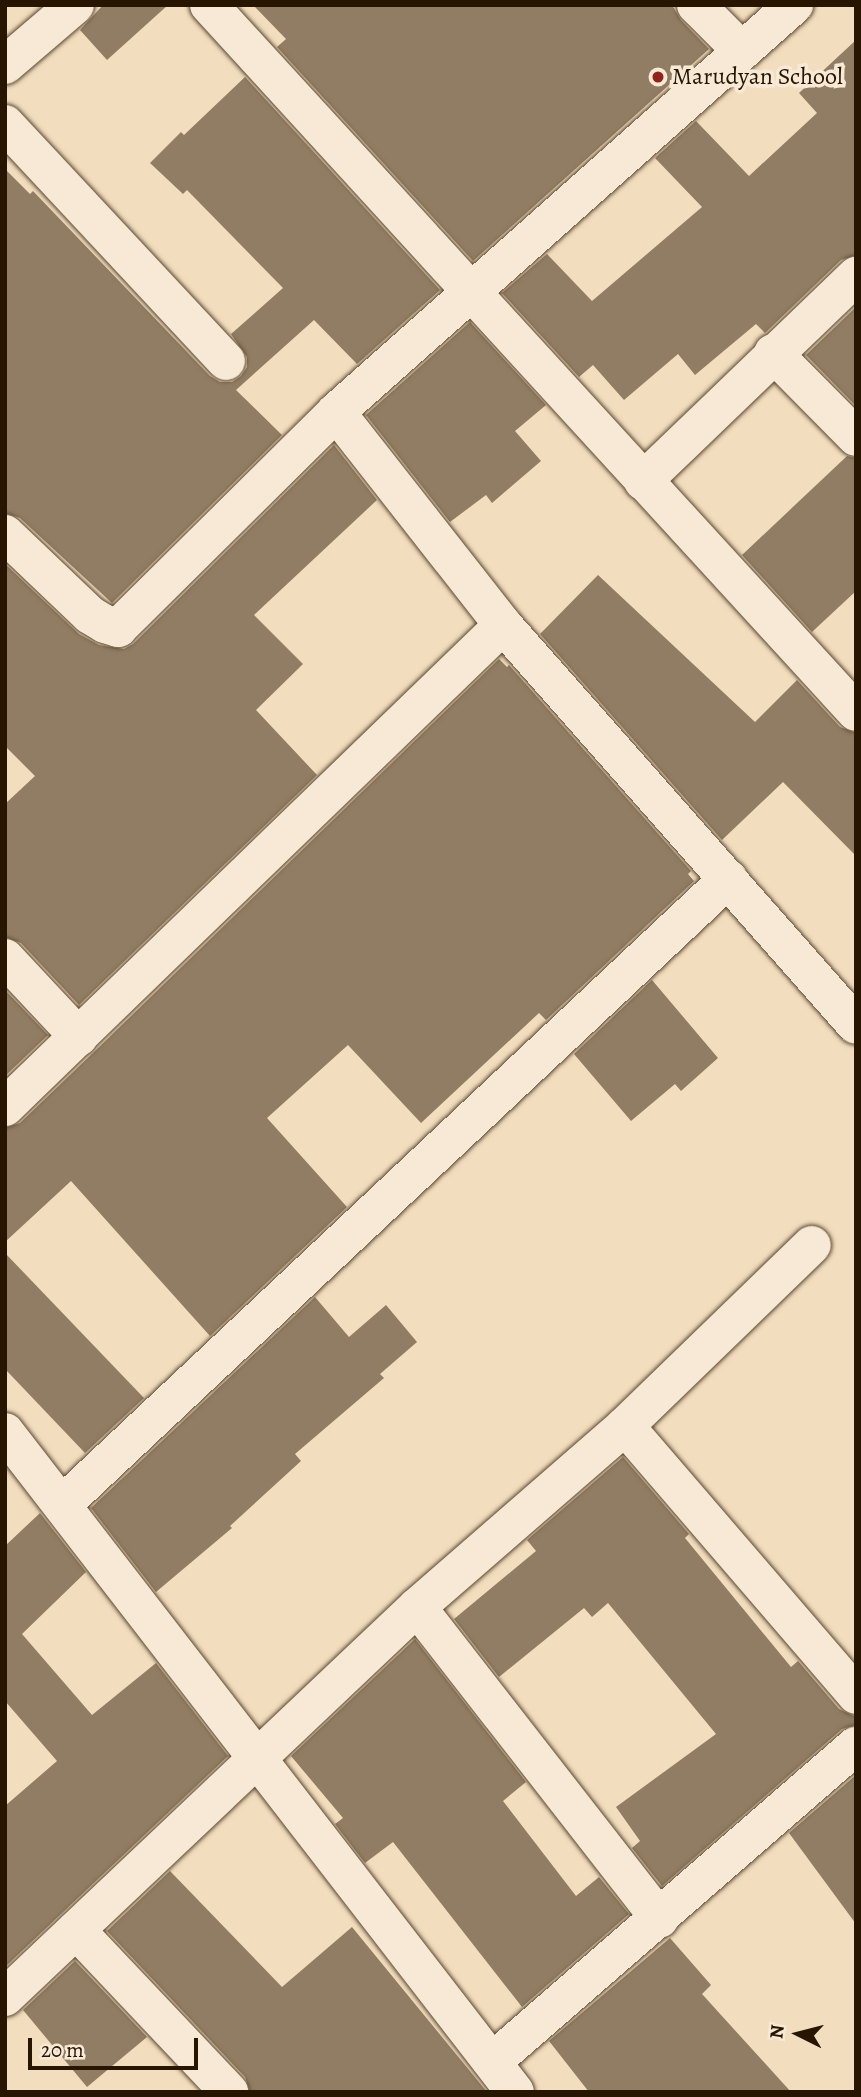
<!DOCTYPE html>
<html>
<head>
<meta charset="utf-8">
<style>
	body { margin:0 }
	#map { position:relative; width:861px; height:2097px; overflow:hidden; background:#f2ddbe; font-family:Alegreya,serif }
	div>[style] { position:absolute }
	.building>* { inset:0; background:#917d63 }
	.roads { filter:drop-shadow(0 0 2px #5a4730) drop-shadow(0 0 2px #5a4730) }
	.street>* { height:38px; margin:-19px; padding:0 19px; transform-origin:19px; border-radius:19px; background:#f7e9d5 }
	.dots>* { width:19px; height:19px; translate:-50% -50%; box-sizing:border-box; border:4px solid #f7e9d5; border-radius:50% }
	span { translate:-50% -50%; white-space:nowrap; text-align:center; line-height:1.15; -webkit-text-stroke:7px #f7e9d5; paint-order:stroke }
	.poi-label { font-size:24px; color:#271500 }
	.left { translate:0 -50%; text-align:left }
	.frame { position:absolute; inset:0; border:7px solid #271500; pointer-events:none }
	.north { position:absolute; left:763px; top:1999px; width:70px; height:70px; -webkit-text-stroke:5px #f7e9d5; paint-order:stroke; rotate:276deg; font-size:19px; font-weight:700; line-height:28px; text-align:center; color:#271500 }
	.north::after { content:''; display:block; margin:auto; width:24px; height:32px; background:#271500; clip-path:polygon(50% 0,100% 100%,50% 72%,0 100%) }
	.scale { position:absolute; left:28px; top:2038px; width:170px; height:32px; box-sizing:border-box; border:4px solid #271500; border-top:0; padding-left:9px; font-size:21px; line-height:24px; white-space:nowrap; color:#271500; -webkit-text-stroke:5px #f7e9d5; paint-order:stroke }
</style>
</head>
<body>
<div id="map">
	<div class="building">
		<i style="clip-path:polygon(103px 5px,168px 5px,107px 60px,80px 30px)"></i>
		<i style="clip-path:polygon(253px 5px,672px 5px,681px 20px,709px 49px,473px 261px,277px 47px,286px 39px)"></i>
		<i style="clip-path:polygon(856px 40px,856px 255px,841px 260px,765px 333px,756px 324px,695px 375px,678px 354px,624px 400px,593px 365px,579px 377px,502px 293px,547px 254px,592px 301px,702px 207px,655px 158px,696px 121px,749px 176px,817px 113px,799px 93px)"></i>
		<i style="clip-path:polygon(245px 77px,440px 290px,357px 364px,314px 320px,236px 390px,282px 435px,112px 603px,20px 518px,5px 513px,5px 169px,30px 194px,33px 191px,210px 376px,220px 382px,232px 382px,241px 376px,247px 367px,247px 357px,231px 334px,283px 288px,187px 190px,183px 194px,150px 163px,181px 132px,184px 135px)"></i>
		<i style="clip-path:polygon(856px 307px,856px 406px,806px 355px)"></i>
		<i style="clip-path:polygon(470px 322px,546px 405px,515px 431px,541px 461px,492px 503px,486px 495px,450px 522px,366px 415px)"></i>
		<i style="clip-path:polygon(334px 445px,377px 500px,254px 615px,303px 664px,256px 710px,317px 775px,79px 1005px,21px 943px,5px 937px,5px 804px,35px 776px,5px 746px,5px 564px,79px 634px,99px 645px,124px 649px,133px 644px)"></i>
		<i style="clip-path:polygon(847px 456px,856px 458px,856px 591px,812px 632px,742px 555px)"></i>
		<i style="clip-path:polygon(598px 575px,755px 722px,797px 680px,840px 727px,856px 733px,856px 856px,783px 782px,722px 840px,540px 634px)"></i>
		<i style="clip-path:polygon(499px 659px,507px 667px,509px 665px,691px 871px,688px 874px,694px 881px,546px 1020px,539px 1013px,421px 1123px,348px 1045px,267px 1118px,347px 1207px,210px 1336px,71px 1181px,5px 1242px,5px 1128px,20px 1123px,94px 1052px)"></i>
		<i style="clip-path:polygon(652px 980px,718px 1058px,681px 1091px,675px 1084px,631px 1121px,574px 1054px)"></i>
		<i style="clip-path:polygon(5px 990px,48px 1035px,5px 1076px)"></i>
		<i style="clip-path:polygon(5px 1253px,144px 1398px,85px 1453px,5px 1369px)"></i>
		<i style="clip-path:polygon(315px 1297px,349px 1337px,386px 1305px,417px 1342px,380px 1374px,384px 1378px,295px 1454px,301px 1461px,230px 1526px,232px 1528px,156px 1592px,91px 1508px)"></i>
		<i style="clip-path:polygon(623px 1457px,689px 1534px,685px 1538px,791px 1667px,798px 1661px,839px 1709px,856px 1717px,856px 1725px,842px 1729px,662px 1886px,632px 1848px,640px 1841px,616px 1807px,716px 1734px,608px 1603px,592px 1617px,584px 1608px,499px 1677px,454px 1619px,536px 1551px,527px 1540px)"></i>
		<i style="clip-path:polygon(40px 1513px,86px 1572px,22px 1634px,92px 1715px,156px 1663px,228px 1756px,5px 1967px,5px 1806px,57px 1761px,5px 1701px,5px 1546px)"></i>
		<i style="clip-path:polygon(415px 1639px,526px 1782px,503px 1801px,576px 1896px,599px 1877px,629px 1914px,522px 2007px,393px 1842px,365px 1863px,335px 1824px,343px 1818px,291px 1756px)"></i>
		<i style="clip-path:polygon(856px 1775px,856px 1924px,789px 1833px)"></i>
		<i style="clip-path:polygon(170px 1871px,282px 1987px,352px 1927px,487px 2092px,250px 2092px,245px 2077px,107px 1931px)"></i>
		<i style="clip-path:polygon(670px 1938px,711px 1985px,702px 1994px,791px 2092px,589px 2092px,549px 2041px)"></i>
		<i style="clip-path:polygon(75px 1961px,147px 2037px,87px 2087px,23px 2010px)"></i>
	</div>
	<div class="roads">
		<div class="street">
			<i style="left:209px;top:5px;width:958px;rotate:47.54deg"></i>
			<i style="left:696px;top:5px;width:65px;rotate:45deg"></i>
			<i style="left:5px;top:65px;width:92px;rotate:-40.6deg"></i>
			<i style="left:5px;top:124px;width:324px;rotate:47deg"></i>
			<i style="left:773px;top:353px;width:118px;rotate:45.3deg"></i>
			<i style="left:336px;top:412px;width:271px;rotate:51.9deg"></i>
			<i style="left:503px;top:625px;width:533px;rotate:48.57deg"></i>
			<i style="left:643px;top:481px;width:296px;rotate:-43.9deg"></i>
			<i style="left:5px;top:534px;width:117px;rotate:43.6deg"></i>
			<i style="left:90px;top:615px;width:17px;rotate:31deg"></i>
			<i style="left:105px;top:624px;width:14px;rotate:17deg"></i>
			<i style="left:118px;top:628px;width:307px;rotate:-44.7deg"></i>
			<i style="left:336px;top:412px;width:613px;rotate:-41.63deg"></i>
			<i style="left:5px;top:958px;width:108px;rotate:46.9deg"></i>
			<i style="left:5px;top:1107px;width:693px;rotate:-44.06deg"></i>
			<i style="left:625px;top:1426px;width:260px;rotate:-44.1deg"></i>
			<i style="left:5px;top:1432px;width:834px;rotate:52.31deg"></i>
			<i style="left:63px;top:1504px;width:913px;rotate:-43.22deg"></i>
			<i style="left:417px;top:1607px;width:395px;rotate:52.1deg"></i>
			<i style="left:76px;top:1930px;width:223px;rotate:46.6deg"></i>
			<i style="left:5px;top:1997px;width:567px;rotate:-43.43deg"></i>
			<i style="left:417px;top:1607px;width:276px;rotate:-41deg"></i>
			<i style="left:625px;top:1426px;width:355px;rotate:49.3deg"></i>
			<i style="left:492px;top:2062px;width:482px;rotate:-41deg"></i>
		</div>
	</div>
	<div class="dots">
		<i style="left:658px;top:77px;background:#8f2418"></i>
	</div>
	<div class="poi-label">
		<span class="left" style="left:672px;top:77px">Marudyan School</span>
	</div>
	<div class="frame"></div>
	<div class="north">N</div>
	<div class="scale">20 m</div>
</div>
</body>
</html>
